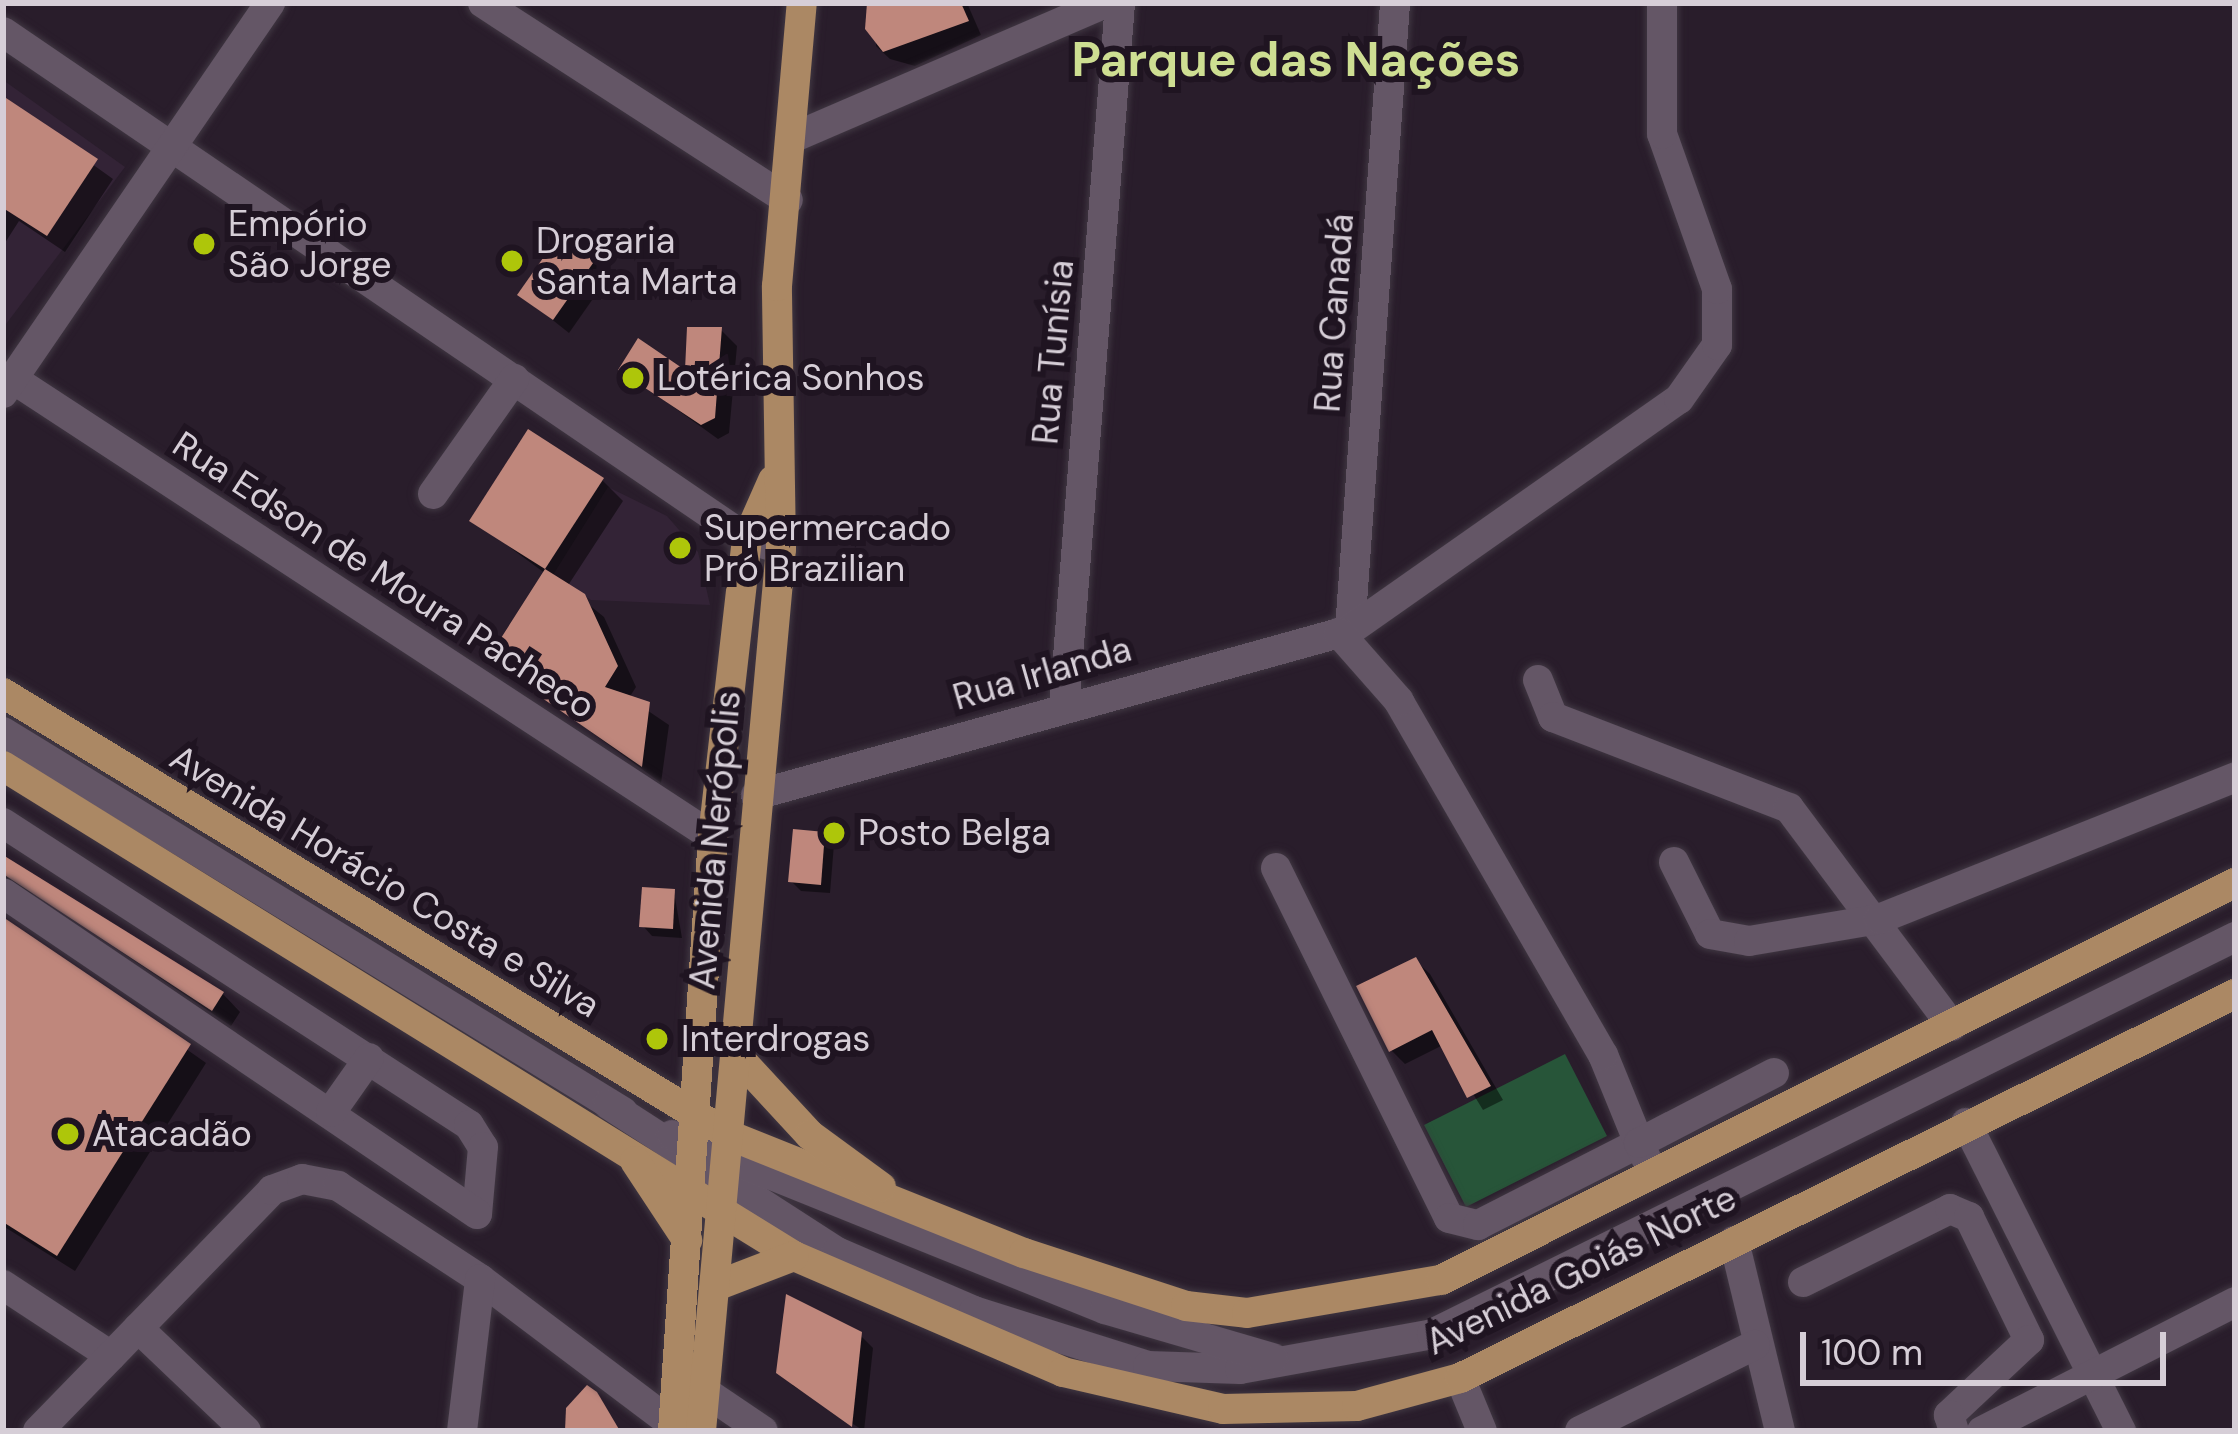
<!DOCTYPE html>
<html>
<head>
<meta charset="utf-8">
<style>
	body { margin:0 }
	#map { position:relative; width:2238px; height:1434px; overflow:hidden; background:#291d2b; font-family:"DM Sans",sans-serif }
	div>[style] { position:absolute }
	.built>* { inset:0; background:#332336 }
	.green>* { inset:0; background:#275539 }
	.shadow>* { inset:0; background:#0007 }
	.building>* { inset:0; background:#bf877c }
	.roads { filter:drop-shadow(0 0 3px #403742) drop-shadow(0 0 3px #403742) }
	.minor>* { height:30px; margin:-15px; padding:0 15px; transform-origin:15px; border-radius:15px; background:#645666 }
	.major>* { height:30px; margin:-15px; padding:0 15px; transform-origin:15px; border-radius:15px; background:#ab8864 }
	.dots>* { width:33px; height:33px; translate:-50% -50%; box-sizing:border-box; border:6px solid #1f1421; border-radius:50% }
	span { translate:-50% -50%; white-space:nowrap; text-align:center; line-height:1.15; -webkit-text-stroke:12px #1f1421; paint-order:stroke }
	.poi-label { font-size:36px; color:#d6ced7 }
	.left { translate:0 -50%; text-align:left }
	.street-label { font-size:36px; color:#d6ced7 }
	.district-label { font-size:48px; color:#cede92; font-weight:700 }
	.frame { position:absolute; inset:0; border:6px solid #d6ced7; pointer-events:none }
	.scale { position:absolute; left:1800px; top:1332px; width:366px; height:54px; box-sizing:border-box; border:6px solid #d6ced7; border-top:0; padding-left:15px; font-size:36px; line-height:42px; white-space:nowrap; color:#d6ced7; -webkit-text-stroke:9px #1f1421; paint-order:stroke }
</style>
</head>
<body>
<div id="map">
	<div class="built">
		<i style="clip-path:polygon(3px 80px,125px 167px,3px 328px)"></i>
		<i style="clip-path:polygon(608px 487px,667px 516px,698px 552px,710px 605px,591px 600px,553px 575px)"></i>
	</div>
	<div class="green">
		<i style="clip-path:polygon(1565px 1054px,1607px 1136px,1466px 1207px,1424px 1125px)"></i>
	</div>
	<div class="shadow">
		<i style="clip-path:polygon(876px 3px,967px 3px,981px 35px,915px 66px,890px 59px,876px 46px)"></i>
		<i style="clip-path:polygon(3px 100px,113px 179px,65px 252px,19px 221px,3px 246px)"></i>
		<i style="clip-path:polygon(596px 258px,611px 273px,569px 333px,521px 295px)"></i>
		<i style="clip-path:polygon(721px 330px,737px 346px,729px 433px,718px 439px,622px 370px,687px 376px)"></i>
		<i style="clip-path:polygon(602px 480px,623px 501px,567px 587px,604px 617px,636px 687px,629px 698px,669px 725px,661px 783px,491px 659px,546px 574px,473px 520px)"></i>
		<i style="clip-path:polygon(824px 835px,834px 844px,830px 893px,801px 891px,791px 881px)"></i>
		<i style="clip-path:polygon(3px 859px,223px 994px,240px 1012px,231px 1026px,34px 893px,3px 900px)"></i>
		<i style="clip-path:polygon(674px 892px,682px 938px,652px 936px,643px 926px)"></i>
		<i style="clip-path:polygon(3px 905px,7px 923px,206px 1063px,75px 1271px,3px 1226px)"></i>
		<i style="clip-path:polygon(1416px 961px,1430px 974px,1503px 1100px,1483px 1110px,1443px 1045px,1405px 1064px,1391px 1050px)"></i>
		<i style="clip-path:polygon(860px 1335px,873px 1348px,864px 1431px,792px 1385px)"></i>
	</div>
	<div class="building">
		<i style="clip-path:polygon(867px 3px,961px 3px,969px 21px,883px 52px,865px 29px)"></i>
		<i style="clip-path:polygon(3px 96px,98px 159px,47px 236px,3px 208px)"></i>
		<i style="clip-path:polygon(562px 231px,598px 256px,553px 320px,517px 295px)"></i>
		<i style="clip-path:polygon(687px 327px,722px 327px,715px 418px,701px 425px,618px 370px,638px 338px,685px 370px)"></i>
		<i style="clip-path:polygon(528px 429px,604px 478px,545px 569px,469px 521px)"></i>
		<i style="clip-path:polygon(545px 569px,585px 594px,618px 666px,605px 687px,650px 702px,642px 767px,487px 660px)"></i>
		<i style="clip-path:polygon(793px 829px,825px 832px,821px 885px,788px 882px)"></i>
		<i style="clip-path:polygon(3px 855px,224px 992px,212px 1011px,3px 874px)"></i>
		<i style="clip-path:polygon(642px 887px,675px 889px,673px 929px,639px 927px)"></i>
		<i style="clip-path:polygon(3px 917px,191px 1044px,57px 1256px,3px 1222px)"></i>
		<i style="clip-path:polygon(1416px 957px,1491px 1086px,1467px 1098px,1432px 1030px,1389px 1052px,1356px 986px)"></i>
		<i style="clip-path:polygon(786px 1294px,862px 1332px,852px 1427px,776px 1373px)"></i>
		<i style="clip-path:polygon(587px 1385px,597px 1392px,620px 1431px,565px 1431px,566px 1408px)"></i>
	</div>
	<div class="roads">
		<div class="minor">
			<i style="left:483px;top:3px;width:363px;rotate:32.9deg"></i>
			<i style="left:3px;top:32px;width:900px;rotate:34.27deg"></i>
			<i style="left:747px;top:539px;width:35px;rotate:16deg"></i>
			<i style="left:792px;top:138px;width:341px;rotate:-23.3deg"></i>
			<i style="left:13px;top:379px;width:837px;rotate:33.2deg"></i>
			<i style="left:3px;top:393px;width:473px;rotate:-55.6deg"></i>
			<i style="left:433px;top:494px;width:141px;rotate:-54.8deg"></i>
			<i style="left:1350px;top:630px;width:629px;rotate:-85.89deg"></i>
			<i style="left:1538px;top:680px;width:40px;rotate:68deg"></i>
			<i style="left:1553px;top:717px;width:253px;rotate:21.1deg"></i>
			<i style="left:1789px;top:808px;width:272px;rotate:53.2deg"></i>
			<i style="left:1064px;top:707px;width:706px;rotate:-85.45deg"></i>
			<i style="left:3px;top:732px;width:727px;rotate:31.5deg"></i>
			<i style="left:756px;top:795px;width:616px;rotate:-15.52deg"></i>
			<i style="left:1350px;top:630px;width:402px;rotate:-35.1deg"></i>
			<i style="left:1679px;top:399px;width:66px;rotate:-54.9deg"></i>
			<i style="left:1717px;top:345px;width:56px;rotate:-90deg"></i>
			<i style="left:1717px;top:289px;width:164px;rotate:-109.5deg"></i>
			<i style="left:1662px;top:134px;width:131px;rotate:-90deg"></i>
			<i style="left:3px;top:823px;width:555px;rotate:32.95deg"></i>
			<i style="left:469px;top:1125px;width:26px;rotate:58deg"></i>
			<i style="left:483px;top:1147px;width:67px;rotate:95.1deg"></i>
			<i style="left:477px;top:1214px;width:572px;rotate:-145.89deg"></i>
			<i style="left:1674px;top:862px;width:80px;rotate:63.4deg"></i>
			<i style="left:1710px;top:934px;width:40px;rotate:10deg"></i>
			<i style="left:1749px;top:941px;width:132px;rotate:-9.6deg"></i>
			<i style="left:1879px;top:919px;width:383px;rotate:-21.7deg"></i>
			<i style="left:1276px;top:868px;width:390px;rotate:63.7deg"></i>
			<i style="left:1449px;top:1218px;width:30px;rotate:14deg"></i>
			<i style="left:1478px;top:1225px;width:181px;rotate:-27deg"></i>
			<i style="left:1639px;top:1143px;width:95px;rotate:-112.2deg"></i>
			<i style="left:1603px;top:1055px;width:409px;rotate:-120deg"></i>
			<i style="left:1399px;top:701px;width:91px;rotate:-131.4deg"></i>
			<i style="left:608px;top:1104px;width:273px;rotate:32.9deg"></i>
			<i style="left:837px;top:1252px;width:149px;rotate:23.3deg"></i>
			<i style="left:974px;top:1311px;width:182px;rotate:17.5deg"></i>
			<i style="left:1148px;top:1366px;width:92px;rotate:1.9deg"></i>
			<i style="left:1240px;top:1369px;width:195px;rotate:-10.3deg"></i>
			<i style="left:1432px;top:1334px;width:896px;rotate:-26.31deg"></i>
			<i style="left:331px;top:1112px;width:66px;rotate:-54.9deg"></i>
			<i style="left:1966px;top:1123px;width:345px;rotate:63.3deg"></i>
			<i style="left:672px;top:1135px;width:467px;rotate:21.9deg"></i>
			<i style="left:1105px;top:1309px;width:175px;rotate:16.3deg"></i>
			<i style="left:1646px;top:1158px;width:17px;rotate:-115deg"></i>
			<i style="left:1639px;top:1143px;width:152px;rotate:-27.4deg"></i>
			<i style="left:1734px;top:1241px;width:195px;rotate:76.4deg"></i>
			<i style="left:1803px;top:1282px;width:164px;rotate:-26.4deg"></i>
			<i style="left:1950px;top:1209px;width:21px;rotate:23deg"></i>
			<i style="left:1969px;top:1217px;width:137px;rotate:64deg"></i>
			<i style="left:2029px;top:1340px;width:110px;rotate:136.8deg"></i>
			<i style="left:1949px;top:1415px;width:17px;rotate:73deg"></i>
			<i style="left:3px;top:1285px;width:129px;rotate:33.3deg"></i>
			<i style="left:138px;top:1328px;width:149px;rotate:43.6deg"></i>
			<i style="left:1460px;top:1378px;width:57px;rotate:67.5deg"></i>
			<i style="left:704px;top:1391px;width:71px;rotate:34.1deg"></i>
			<i style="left:38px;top:1431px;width:336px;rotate:-45.8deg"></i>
			<i style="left:272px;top:1190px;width:32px;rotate:-20deg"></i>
			<i style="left:302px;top:1179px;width:37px;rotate:11deg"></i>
			<i style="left:338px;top:1186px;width:170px;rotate:33.2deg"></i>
			<i style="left:480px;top:1279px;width:243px;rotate:37deg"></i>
			<i style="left:462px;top:1431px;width:153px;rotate:-83.2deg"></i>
			<i style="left:1580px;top:1431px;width:195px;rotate:-26.2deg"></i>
			<i style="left:1982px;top:1431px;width:284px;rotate:-27deg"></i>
		</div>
		<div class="major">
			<i style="left:3px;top:693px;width:852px;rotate:31.32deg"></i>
			<i style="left:731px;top:1136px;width:315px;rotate:21.8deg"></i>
			<i style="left:1024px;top:1253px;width:170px;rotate:18.1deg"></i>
			<i style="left:1186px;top:1306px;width:61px;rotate:6.5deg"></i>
			<i style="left:1247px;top:1313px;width:197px;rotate:-9.7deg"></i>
			<i style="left:1441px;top:1280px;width:888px;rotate:-26.57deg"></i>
			<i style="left:3px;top:766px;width:930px;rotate:31.78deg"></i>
			<i style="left:794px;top:1256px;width:293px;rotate:23.3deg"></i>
			<i style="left:1063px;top:1372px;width:164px;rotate:13deg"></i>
			<i style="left:1223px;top:1409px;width:134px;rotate:-1.3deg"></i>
			<i style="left:1357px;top:1406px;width:107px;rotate:-15.2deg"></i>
			<i style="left:1460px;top:1378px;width:865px;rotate:-26.36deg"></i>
			<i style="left:735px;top:1054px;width:110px;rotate:47.2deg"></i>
			<i style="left:810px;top:1135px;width:88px;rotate:36.2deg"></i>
			<i style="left:635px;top:1161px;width:95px;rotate:56.6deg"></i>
			<i style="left:721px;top:1284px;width:78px;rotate:-21deg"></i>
			<i style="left:673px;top:1431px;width:595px;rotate:-86.15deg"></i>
			<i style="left:713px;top:837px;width:300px;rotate:-83.5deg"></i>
			<i style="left:747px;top:539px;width:64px;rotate:-66.2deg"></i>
			<i style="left:701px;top:1431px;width:886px;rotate:-84.82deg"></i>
			<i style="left:781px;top:549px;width:263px;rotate:-90.9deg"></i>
			<i style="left:777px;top:286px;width:284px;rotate:-85deg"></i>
		</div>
	</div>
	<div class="dots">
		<i style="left:204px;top:244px;background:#aec60a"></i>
		<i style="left:512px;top:261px;background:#aec60a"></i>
		<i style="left:633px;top:378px;background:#aec60a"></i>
		<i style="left:680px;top:548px;background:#aec60a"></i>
		<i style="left:834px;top:833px;background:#aec60a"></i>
		<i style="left:657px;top:1039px;background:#aec60a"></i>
		<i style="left:68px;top:1134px;background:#aec60a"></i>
	</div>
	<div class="poi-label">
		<span class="left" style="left:228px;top:244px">Empório<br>São Jorge</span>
		<span class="left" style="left:536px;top:261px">Drogaria<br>Santa Marta</span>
		<span class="left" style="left:657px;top:378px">Lotérica Sonhos</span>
		<span class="left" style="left:704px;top:548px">Supermercado<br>Pró Brazilian</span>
		<span class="left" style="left:858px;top:833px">Posto Belga</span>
		<span class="left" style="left:681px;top:1039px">Interdrogas</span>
		<span class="left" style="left:92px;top:1134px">Atacadão</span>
	</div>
	<div class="street-label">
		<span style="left:1334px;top:313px;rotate:-86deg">Rua Canadá</span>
		<span style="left:1053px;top:352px;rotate:-85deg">Rua Tunísia</span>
		<span style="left:384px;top:575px;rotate:33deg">Rua Edson de Moura Pacheco</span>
		<span style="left:1042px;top:673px;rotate:-16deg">Rua Irlanda</span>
		<span style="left:715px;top:840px;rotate:-85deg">Avenida Nerópolis</span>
		<span style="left:385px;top:881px;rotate:31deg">Avenida Horácio Costa e Silva</span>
		<span style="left:1581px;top:1270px;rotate:-26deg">Avenida Goiás Norte</span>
	</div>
	<div class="district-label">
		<span style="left:1296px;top:60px">Parque das Nações</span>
	</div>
	<div class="frame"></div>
	<div class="scale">100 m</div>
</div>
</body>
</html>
